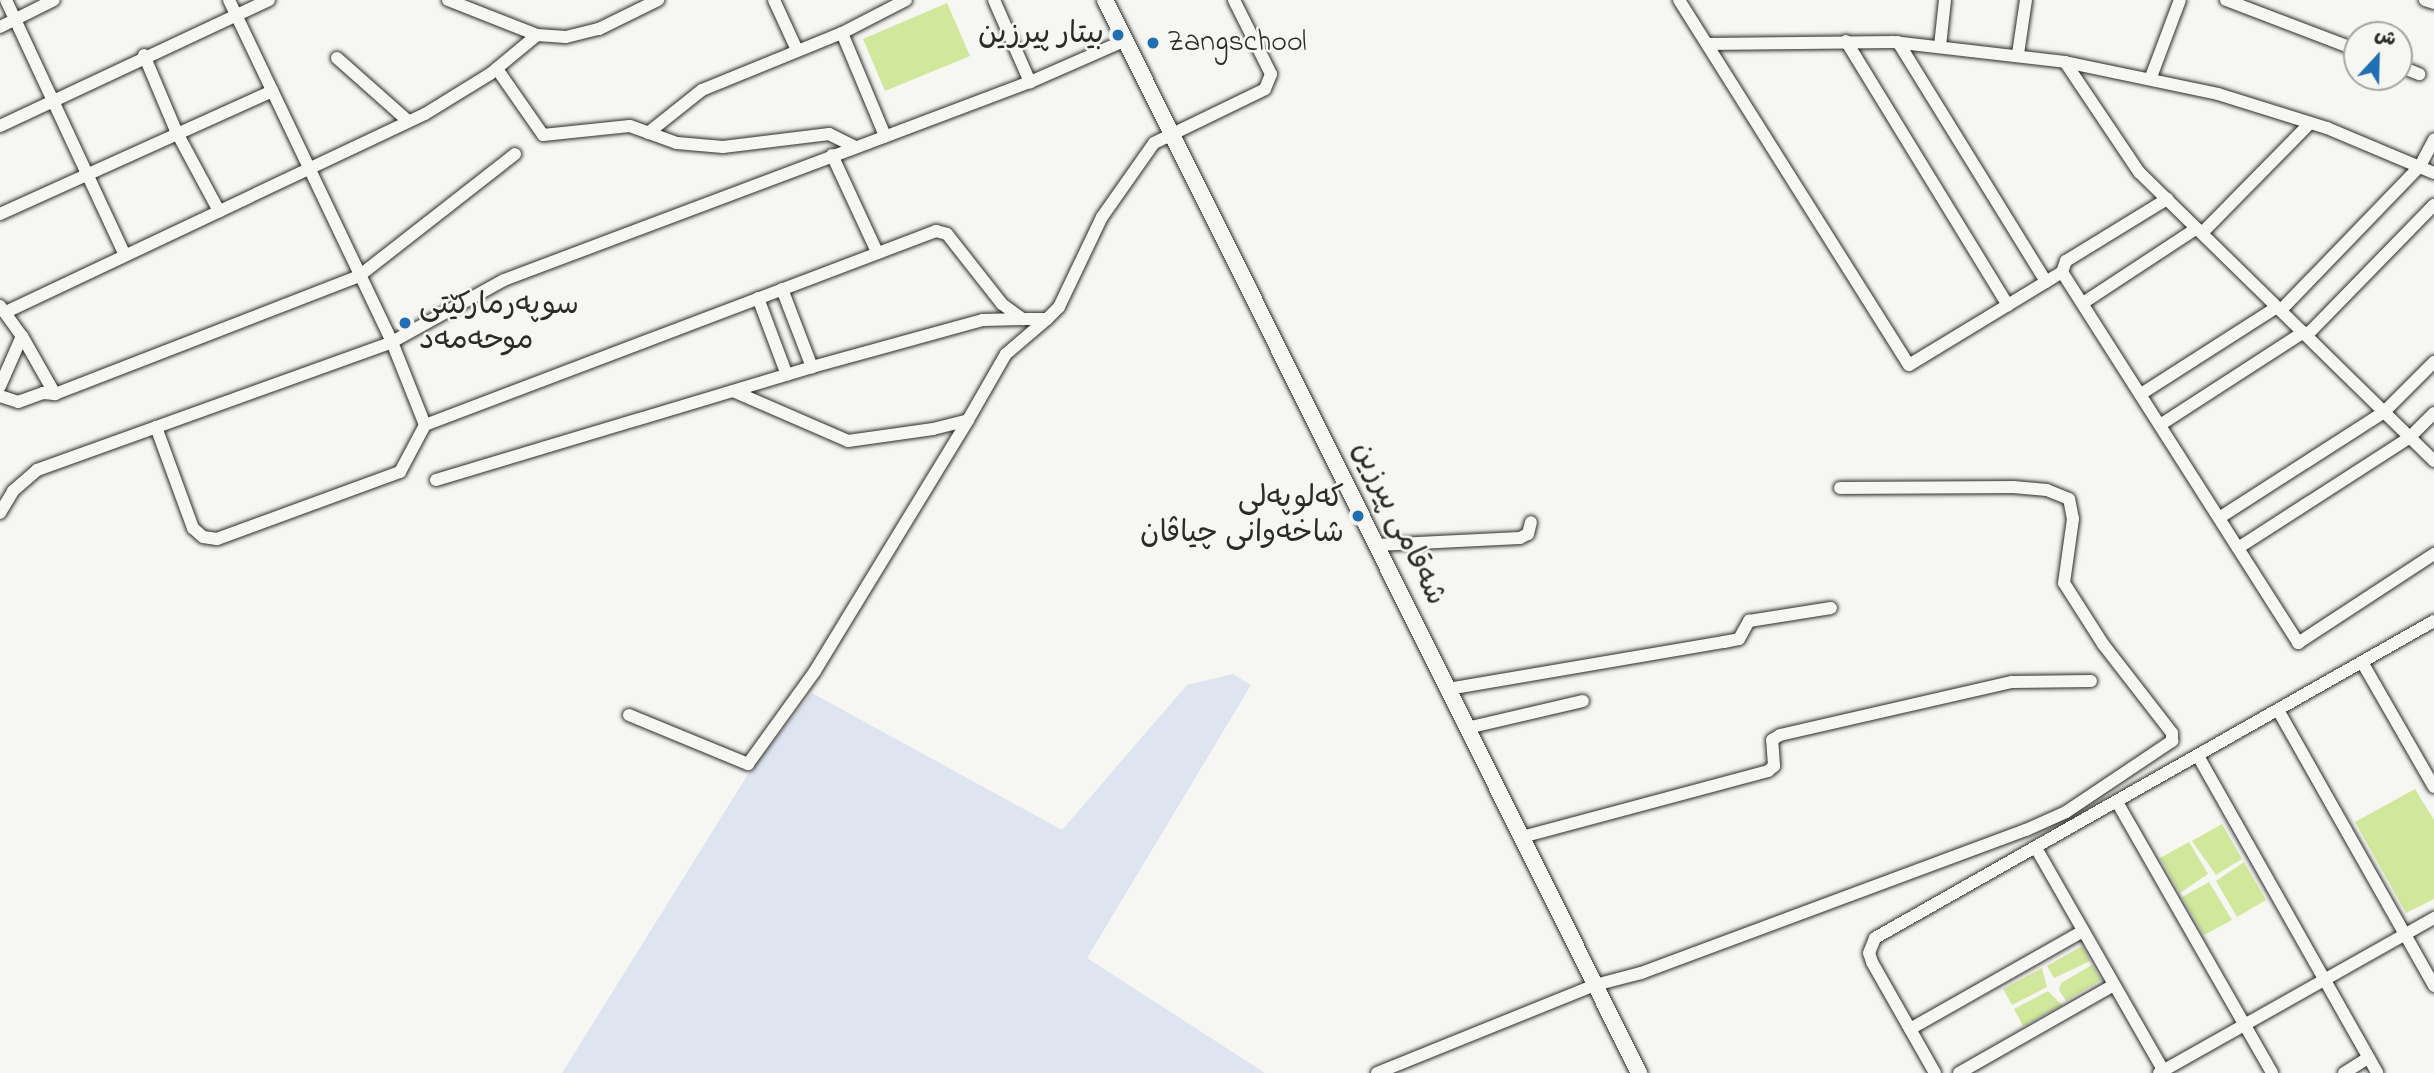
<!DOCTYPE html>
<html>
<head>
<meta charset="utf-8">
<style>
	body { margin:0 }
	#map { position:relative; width:2434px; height:1073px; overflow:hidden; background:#f6f6f2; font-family:"Indie Flower","Playpen Sans Arabic",sans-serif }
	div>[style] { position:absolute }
	.built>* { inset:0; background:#dee5f0 }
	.green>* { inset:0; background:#d1e79c }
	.roads { filter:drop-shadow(0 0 2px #2b2b2b) drop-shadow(0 0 2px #2b2b2b) }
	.minor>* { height:12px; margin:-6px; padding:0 6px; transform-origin:6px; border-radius:6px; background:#f6f6f2 }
	.tertiary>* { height:16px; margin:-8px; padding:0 8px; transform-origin:8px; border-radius:8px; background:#f6f6f2 }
	.dots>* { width:19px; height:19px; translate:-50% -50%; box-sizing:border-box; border:4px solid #f6f6f2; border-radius:50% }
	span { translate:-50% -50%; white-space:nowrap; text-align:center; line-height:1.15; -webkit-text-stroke:5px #f6f6f2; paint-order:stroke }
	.poi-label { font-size:30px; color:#2b2b2b }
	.right { translate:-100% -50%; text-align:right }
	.left { translate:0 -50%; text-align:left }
	.street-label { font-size:30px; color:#2b2b2b }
	.north { position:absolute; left:2343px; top:21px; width:70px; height:70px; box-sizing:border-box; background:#f6f6f2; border:2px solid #a5a5a2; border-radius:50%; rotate:22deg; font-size:19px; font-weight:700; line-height:28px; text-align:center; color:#2b2b2b }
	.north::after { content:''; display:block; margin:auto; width:24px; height:32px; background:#1f6fb2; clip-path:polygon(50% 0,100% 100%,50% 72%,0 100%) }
</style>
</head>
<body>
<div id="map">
	<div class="built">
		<i style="clip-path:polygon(1233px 674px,1251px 685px,1087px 958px,1265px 1073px,562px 1073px,750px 771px,812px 693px,1062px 830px,1187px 685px)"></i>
	</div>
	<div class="green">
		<i style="clip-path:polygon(947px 3px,970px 56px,885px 91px,863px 39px)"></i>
		<i style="clip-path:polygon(2415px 789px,2434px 820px,2434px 899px,2406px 913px,2355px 822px)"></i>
		<i style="clip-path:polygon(2222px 824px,2242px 859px,2216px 875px,2192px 841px)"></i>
		<i style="clip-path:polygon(2189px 842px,2208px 874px,2180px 893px,2160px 858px)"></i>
		<i style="clip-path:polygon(2244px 862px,2266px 900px,2237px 917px,2216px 881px)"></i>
		<i style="clip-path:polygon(2209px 882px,2232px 920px,2204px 935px,2182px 897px)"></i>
		<i style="clip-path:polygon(2082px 946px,2090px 961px,2054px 978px,2047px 966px)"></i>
		<i style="clip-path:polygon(2092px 965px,2101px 980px,2066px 1001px,2059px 990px,2061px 983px)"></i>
		<i style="clip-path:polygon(2042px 968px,2047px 987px,2012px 1005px,2003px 989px)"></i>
		<i style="clip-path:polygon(2048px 991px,2062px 1005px,2023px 1026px,2014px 1009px)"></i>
	</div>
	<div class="roads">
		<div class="minor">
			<i style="left:6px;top:0;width:281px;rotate:65deg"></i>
			<i style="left:229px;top:0;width:379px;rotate:64.5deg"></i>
			<i style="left:392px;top:342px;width:89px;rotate:68.3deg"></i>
			<i style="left:448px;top:0;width:96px;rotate:21.5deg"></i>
			<i style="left:537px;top:35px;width:29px;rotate:4deg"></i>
			<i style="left:566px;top:37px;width:34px;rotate:-14deg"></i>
			<i style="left:599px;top:29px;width:66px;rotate:-26.2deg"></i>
			<i style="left:774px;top:0;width:55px;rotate:65.3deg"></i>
			<i style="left:994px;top:0;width:90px;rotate:66.3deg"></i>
			<i style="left:1679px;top:0;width:431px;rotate:57.8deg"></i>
			<i style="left:1909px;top:365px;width:179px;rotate:-31.3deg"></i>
			<i style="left:2062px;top:272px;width:12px;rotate:-70deg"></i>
			<i style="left:2066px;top:261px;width:119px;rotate:-31.5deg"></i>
			<i style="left:2226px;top:0;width:140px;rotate:20.9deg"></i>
			<i style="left:2425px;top:0;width:9px;rotate:18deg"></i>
			<i style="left:0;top:27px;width:60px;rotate:-26.6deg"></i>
			<i style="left:842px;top:33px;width:112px;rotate:67.3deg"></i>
			<i style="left:1846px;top:41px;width:310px;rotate:58.5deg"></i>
			<i style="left:1898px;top:42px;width:282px;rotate:58.3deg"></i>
			<i style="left:1707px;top:44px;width:186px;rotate:-0.6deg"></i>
			<i style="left:1893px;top:42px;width:173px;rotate:6.6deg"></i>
			<i style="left:2065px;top:62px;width:156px;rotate:11.8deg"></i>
			<i style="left:2218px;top:94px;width:114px;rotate:17.3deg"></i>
			<i style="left:2327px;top:128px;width:116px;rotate:22.8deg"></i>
			<i style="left:1940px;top:46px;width:46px;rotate:-83.8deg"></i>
			<i style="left:2018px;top:54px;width:55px;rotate:-81.6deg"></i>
			<i style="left:144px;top:55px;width:85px;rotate:67.1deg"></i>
			<i style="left:177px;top:133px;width:89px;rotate:61.7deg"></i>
			<i style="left:337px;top:58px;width:95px;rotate:41.6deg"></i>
			<i style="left:2065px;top:62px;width:133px;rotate:56.1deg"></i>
			<i style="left:2139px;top:172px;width:413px;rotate:44.4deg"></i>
			<i style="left:2399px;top:66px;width:22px;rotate:22deg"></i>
			<i style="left:497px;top:69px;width:80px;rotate:55.1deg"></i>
			<i style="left:543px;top:135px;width:87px;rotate:-5.9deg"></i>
			<i style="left:630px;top:126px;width:50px;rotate:19.9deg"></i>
			<i style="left:677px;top:143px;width:46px;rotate:5deg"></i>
			<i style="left:723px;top:147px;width:107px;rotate:-7deg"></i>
			<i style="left:829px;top:134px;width:28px;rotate:26deg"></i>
			<i style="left:2151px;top:77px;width:82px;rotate:-69.4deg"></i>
			<i style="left:0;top:126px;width:297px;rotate:-25.1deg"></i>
			<i style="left:648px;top:133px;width:69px;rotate:-38.5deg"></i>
			<i style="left:702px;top:90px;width:151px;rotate:-22.2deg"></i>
			<i style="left:842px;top:33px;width:72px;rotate:-27.3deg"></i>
			<i style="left:832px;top:155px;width:107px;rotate:65.1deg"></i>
			<i style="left:0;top:214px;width:299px;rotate:-24.3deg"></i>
			<i style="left:2202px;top:233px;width:154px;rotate:-45.5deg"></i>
			<i style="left:2062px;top:272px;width:440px;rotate:57.5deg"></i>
			<i style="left:2298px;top:643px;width:163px;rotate:-33.2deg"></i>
			<i style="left:782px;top:289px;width:84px;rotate:69deg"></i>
			<i style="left:758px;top:298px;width:82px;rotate:69.4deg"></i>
			<i style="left:2083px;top:303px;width:136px;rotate:-33.3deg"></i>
			<i style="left:0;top:306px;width:37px;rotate:54deg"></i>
			<i style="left:22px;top:336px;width:55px;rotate:113.7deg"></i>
			<i style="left:2281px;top:310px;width:200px;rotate:-46deg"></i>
			<i style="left:2420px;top:166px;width:30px;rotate:-62deg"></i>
			<i style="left:6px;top:312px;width:463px;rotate:-25.3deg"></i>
			<i style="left:425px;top:114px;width:76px;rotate:-31.6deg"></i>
			<i style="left:490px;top:74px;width:61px;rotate:-39.7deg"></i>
			<i style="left:2307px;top:335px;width:182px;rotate:-45.7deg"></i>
			<i style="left:22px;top:336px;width:67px;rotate:60.4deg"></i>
			<i style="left:733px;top:391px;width:125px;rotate:23.5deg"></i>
			<i style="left:848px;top:441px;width:86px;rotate:-8deg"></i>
			<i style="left:933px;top:429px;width:36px;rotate:-14deg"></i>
			<i style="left:968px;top:420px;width:76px;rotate:-60.1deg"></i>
			<i style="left:1006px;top:354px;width:54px;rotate:-40.5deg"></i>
			<i style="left:2141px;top:394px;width:161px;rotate:-32.6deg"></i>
			<i style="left:0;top:396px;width:19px;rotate:18deg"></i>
			<i style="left:18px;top:402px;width:27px;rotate:-20deg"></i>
			<i style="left:43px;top:393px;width:12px;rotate:5deg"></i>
			<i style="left:55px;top:394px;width:326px;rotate:-21.2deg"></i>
			<i style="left:359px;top:276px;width:198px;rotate:-38deg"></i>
			<i style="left:2160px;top:425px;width:171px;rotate:-32.9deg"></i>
			<i style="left:156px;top:427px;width:108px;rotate:69.9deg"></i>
			<i style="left:193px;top:528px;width:13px;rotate:42deg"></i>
			<i style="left:203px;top:537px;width:14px;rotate:8deg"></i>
			<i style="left:217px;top:539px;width:195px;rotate:-20.1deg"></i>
			<i style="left:400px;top:472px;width:53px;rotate:-62deg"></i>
			<i style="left:425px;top:425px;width:547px;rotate:-20.79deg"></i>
			<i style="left:936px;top:231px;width:11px;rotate:15deg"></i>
			<i style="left:947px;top:234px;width:89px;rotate:51.8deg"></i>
			<i style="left:1002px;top:304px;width:26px;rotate:36deg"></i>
			<i style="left:1023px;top:319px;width:24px"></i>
			<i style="left:1047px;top:319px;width:17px;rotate:-45deg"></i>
			<i style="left:1059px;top:307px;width:100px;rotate:-64.5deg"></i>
			<i style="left:1102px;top:217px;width:90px;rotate:-54.9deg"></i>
			<i style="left:1154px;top:143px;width:123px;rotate:-25.9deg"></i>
			<i style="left:1265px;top:89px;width:16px;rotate:-68deg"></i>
			<i style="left:1271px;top:74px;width:83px;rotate:-116.6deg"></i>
			<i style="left:436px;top:480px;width:393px;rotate:-16.7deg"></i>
			<i style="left:812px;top:367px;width:177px;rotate:-15.4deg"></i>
			<i style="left:983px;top:320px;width:40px;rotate:-1.4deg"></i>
			<i style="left:0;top:513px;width:26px;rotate:-59deg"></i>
			<i style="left:13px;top:491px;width:32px;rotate:-41deg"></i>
			<i style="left:37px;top:470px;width:377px;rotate:-19.8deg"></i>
			<i style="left:392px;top:342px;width:128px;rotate:-29deg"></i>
			<i style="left:504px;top:280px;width:562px;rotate:-20.63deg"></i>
			<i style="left:1030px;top:82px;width:103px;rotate:-23.6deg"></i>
			<i style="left:2219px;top:518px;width:196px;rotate:-32.7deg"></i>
			<i style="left:2384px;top:412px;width:71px;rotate:-45deg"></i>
			<i style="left:1377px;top:545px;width:143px;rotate:-2.8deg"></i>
			<i style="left:1520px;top:538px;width:9px;rotate:-27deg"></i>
			<i style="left:1528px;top:534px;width:12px;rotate:-76deg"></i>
			<i style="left:2238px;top:548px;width:205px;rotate:-32.8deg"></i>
			<i style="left:2410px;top:437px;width:34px;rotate:-45deg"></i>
			<i style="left:2362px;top:662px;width:144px;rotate:60.1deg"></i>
			<i style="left:1448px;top:689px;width:280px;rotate:-9.7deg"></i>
			<i style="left:1724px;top:642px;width:15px;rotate:-11deg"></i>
			<i style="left:1739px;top:639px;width:21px;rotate:-61deg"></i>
			<i style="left:1749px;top:621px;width:83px;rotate:-9deg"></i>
			<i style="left:2278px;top:710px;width:317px;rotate:60.5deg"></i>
			<i style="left:629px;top:715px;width:129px;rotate:22.4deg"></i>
			<i style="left:748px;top:764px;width:115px;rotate:-54.2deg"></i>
			<i style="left:815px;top:671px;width:294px;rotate:-58.6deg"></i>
			<i style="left:1467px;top:728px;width:119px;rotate:-13.1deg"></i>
			<i style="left:2198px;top:756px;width:364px;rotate:60.5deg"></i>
			<i style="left:2117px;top:802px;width:312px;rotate:60.2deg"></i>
			<i style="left:1522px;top:837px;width:255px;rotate:-15deg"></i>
			<i style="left:1768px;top:771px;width:8px;rotate:-40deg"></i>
			<i style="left:1774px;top:766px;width:26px;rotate:-94deg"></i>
			<i style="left:1772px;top:740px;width:9px;rotate:-32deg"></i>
			<i style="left:1780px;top:735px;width:238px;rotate:-12.9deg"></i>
			<i style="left:2012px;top:682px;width:79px;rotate:-0.7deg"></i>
			<i style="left:2036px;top:848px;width:259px;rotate:60.2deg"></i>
			<i style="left:1910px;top:1029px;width:199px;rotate:-29.5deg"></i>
			<i style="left:1377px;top:1073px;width:235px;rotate:-22deg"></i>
			<i style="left:1595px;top:985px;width:48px;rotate:-14.6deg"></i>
			<i style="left:1641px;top:973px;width:411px;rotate:-20.4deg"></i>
			<i style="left:2026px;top:830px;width:44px;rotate:-24.2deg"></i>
			<i style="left:2066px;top:812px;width:128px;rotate:-33.8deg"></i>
			<i style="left:2172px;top:741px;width:8px;rotate:-90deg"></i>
			<i style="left:2172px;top:733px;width:113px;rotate:-127.8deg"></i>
			<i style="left:2103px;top:644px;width:72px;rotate:-122.6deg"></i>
			<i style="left:2064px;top:583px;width:65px;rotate:-82deg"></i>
			<i style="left:2073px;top:519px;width:20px;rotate:-101deg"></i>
			<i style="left:2069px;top:499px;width:24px;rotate:-158deg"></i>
			<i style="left:2047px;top:490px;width:34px;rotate:-175deg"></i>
			<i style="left:2013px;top:487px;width:173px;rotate:179.7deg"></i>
			<i style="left:1935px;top:1073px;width:128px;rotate:-119.6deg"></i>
			<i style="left:1872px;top:962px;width:9px;rotate:-108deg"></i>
			<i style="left:1869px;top:953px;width:16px;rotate:-68deg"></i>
			<i style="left:1875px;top:938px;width:643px;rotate:-29.56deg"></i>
			<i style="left:1959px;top:1073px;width:178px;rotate:-29.6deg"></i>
			<i style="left:2159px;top:1073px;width:316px;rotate:-29.4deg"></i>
			<i style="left:2344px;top:1073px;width:28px;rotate:-32deg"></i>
		</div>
		<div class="tertiary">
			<i style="left:1105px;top:0;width:1199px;rotate:63.54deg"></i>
		</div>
	</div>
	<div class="dots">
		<i style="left:1118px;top:35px;background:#1f6fb2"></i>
		<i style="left:1153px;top:43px;background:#1f6fb2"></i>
		<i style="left:405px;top:323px;background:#1f6fb2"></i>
		<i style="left:1358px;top:516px;background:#1f6fb2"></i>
	</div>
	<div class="poi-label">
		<span class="right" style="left:1104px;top:35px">بيتار پيرزين</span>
		<span class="left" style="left:1167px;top:43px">Zangschool</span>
		<span class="left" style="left:419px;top:323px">سوپەرمارکێتی<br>موحەمەد</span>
		<span class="right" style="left:1344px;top:516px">کەلوپەلی<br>شاخەوانی چیاڤان</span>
	</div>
	<div class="street-label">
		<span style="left:1398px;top:524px;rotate:64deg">شەقامی پیرزین</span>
	</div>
	<div class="north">ش</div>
</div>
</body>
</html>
